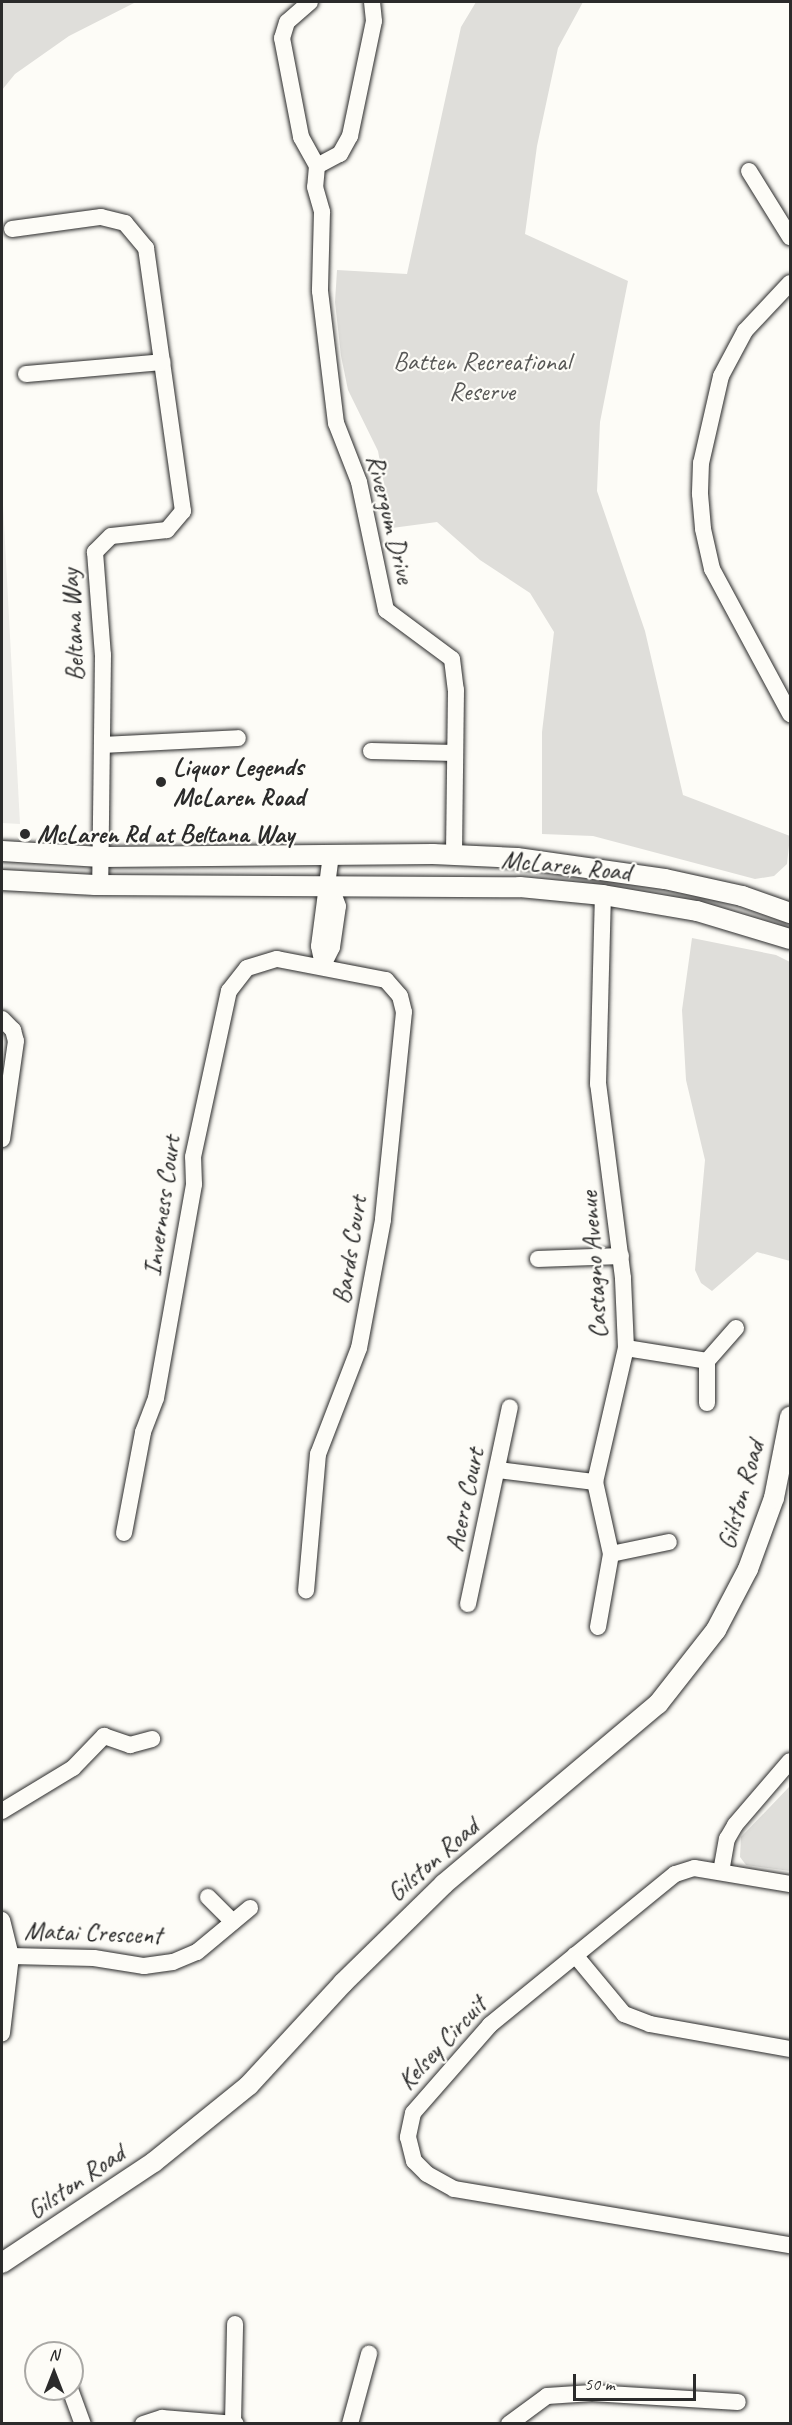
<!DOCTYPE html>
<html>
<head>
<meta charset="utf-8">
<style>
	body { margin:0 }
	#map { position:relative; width:792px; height:2425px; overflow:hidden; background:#fdfcf7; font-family:Caveat,sans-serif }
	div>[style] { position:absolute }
	.built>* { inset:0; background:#edece8 }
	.green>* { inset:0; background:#dfdeda }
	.roads { filter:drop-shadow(0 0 2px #2b2b2b) drop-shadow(0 0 2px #2b2b2b) }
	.minor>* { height:16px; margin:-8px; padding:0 8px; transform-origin:8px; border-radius:8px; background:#fdfcf7 }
	.major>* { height:20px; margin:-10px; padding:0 10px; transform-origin:10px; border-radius:10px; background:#fdfcf7 }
	.dots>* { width:16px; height:16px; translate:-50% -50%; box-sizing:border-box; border:3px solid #fdfcf7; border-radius:50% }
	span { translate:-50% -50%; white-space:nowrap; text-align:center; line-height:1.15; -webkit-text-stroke:4.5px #fdfcf7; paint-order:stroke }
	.park-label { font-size:26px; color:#585857 }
	.street-label { font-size:26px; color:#2b2b2b }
	.poi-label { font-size:26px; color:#2b2b2b; font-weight:700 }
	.left { translate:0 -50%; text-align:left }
	.frame { position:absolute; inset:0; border:3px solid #2b2b2b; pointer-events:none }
	.north { position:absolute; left:24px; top:2341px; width:60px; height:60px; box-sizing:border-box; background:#fdfcf7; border:2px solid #a9a8a5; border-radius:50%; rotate:0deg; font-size:16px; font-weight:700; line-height:24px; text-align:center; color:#2b2b2b }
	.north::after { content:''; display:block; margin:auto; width:21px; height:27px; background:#2b2b2b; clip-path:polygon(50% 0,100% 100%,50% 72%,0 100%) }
	.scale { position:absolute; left:573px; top:2374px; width:123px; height:27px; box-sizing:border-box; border:3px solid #2b2b2b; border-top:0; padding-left:8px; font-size:18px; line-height:21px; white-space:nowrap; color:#2b2b2b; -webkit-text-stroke:4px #fdfcf7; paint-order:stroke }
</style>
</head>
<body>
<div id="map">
	<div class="built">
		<i style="clip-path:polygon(2px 486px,20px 824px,2px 823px)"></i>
	</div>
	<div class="green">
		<i style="clip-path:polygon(2px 2px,136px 2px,69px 36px,15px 74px,2px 90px)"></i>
		<i style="clip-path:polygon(476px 2px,583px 2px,558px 48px,537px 146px,525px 234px,628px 281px,600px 422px,597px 491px,645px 631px,683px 795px,790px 836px,787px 864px,774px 876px,755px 879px,593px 836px,542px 834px,542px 732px,554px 632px,530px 593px,480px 560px,437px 522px,392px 528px,378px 451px,348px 390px,341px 356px,335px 302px,337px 270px,407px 274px,461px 27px)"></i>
		<i style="clip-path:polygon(692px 938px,776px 955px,790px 962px,790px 1261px,757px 1252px,712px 1291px,701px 1283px,695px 1270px,705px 1160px,686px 1080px,682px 1010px)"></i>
		<i style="clip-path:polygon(790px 1786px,790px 1871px,746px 1865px,740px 1857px,741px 1837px)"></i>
	</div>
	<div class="roads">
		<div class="minor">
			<i style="left:310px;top:2px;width:30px;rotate:139deg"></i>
			<i style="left:287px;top:22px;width:17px;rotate:107deg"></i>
			<i style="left:282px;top:38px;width:101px;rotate:79.1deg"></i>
			<i style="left:301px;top:137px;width:33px;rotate:61deg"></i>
			<i style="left:317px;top:166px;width:26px;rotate:-28deg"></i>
			<i style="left:340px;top:154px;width:21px;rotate:-61deg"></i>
			<i style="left:350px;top:136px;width:117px;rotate:-78.2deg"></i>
			<i style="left:374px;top:21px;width:19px;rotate:-96deg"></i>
			<i style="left:317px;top:166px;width:21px;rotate:95deg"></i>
			<i style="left:315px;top:187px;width:26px;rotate:74deg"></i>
			<i style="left:322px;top:212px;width:79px;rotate:91.5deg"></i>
			<i style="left:320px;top:291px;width:133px;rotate:83.1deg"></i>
			<i style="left:336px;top:423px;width:63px;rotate:68.7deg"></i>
			<i style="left:359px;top:482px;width:131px;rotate:78.1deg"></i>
			<i style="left:386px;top:610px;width:82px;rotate:36.6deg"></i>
			<i style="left:452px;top:659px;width:31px;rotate:83deg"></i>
			<i style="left:456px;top:690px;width:165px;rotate:90.7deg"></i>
			<i style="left:749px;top:171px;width:78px;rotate:58.2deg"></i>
			<i style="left:12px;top:229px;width:90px;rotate:-7.7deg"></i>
			<i style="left:101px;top:217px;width:25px;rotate:14deg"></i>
			<i style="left:125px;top:223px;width:33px;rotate:50deg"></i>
			<i style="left:146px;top:248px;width:266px;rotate:82deg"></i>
			<i style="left:183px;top:511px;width:25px;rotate:130deg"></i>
			<i style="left:167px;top:530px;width:56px;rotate:173.9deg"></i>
			<i style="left:111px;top:536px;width:23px;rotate:135deg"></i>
			<i style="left:95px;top:552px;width:103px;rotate:85.6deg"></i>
			<i style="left:103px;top:655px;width:230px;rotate:90.7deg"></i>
			<i style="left:790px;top:283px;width:66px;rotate:133.2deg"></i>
			<i style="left:745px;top:331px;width:51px;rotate:118.1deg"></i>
			<i style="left:721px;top:376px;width:89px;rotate:102.9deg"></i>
			<i style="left:701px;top:463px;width:31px;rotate:92deg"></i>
			<i style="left:700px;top:494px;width:35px;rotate:85deg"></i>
			<i style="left:703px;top:529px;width:41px;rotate:77.3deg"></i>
			<i style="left:712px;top:569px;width:165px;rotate:61.7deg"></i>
			<i style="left:26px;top:374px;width:137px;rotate:-5deg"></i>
			<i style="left:102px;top:745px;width:136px;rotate:-2.9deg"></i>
			<i style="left:371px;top:751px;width:84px;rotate:1.4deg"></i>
			<i style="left:323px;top:965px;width:19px;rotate:-102deg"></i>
			<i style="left:319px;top:946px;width:92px;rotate:-82.5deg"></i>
			<i style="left:323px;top:965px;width:20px;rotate:-63deg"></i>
			<i style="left:332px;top:947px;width:41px;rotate:-81.7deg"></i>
			<i style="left:338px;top:906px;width:22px;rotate:-111deg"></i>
			<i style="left:2px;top:1019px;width:16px;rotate:45deg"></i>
			<i style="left:13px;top:1030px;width:11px;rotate:75deg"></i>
			<i style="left:16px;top:1041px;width:99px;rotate:98.1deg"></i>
			<i style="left:538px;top:1259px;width:83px;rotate:-2.1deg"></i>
			<i style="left:626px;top:1348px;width:82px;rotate:9.1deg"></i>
			<i style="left:707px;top:1403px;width:42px;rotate:-90deg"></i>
			<i style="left:707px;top:1361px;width:44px;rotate:-48.7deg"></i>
			<i style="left:498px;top:1470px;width:98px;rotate:7.1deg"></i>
			<i style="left:124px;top:1533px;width:103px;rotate:-79.3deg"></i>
			<i style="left:143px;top:1432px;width:36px;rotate:-69deg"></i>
			<i style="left:156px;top:1398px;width:217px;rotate:-79.9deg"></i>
			<i style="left:194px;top:1184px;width:27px;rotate:-92deg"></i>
			<i style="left:193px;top:1157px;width:170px;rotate:-77.8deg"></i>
			<i style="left:229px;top:991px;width:29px;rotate:-52deg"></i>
			<i style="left:247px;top:968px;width:31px;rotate:-17deg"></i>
			<i style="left:277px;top:959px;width:111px;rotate:10.9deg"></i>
			<i style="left:386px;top:980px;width:21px;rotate:49deg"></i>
			<i style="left:400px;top:996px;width:16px;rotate:76deg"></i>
			<i style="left:404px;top:1012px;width:209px;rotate:95.8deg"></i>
			<i style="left:383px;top:1220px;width:130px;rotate:100.6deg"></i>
			<i style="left:359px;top:1348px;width:114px;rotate:111.1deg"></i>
			<i style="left:318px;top:1454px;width:137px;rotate:95deg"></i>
			<i style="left:611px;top:1554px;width:59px;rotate:-11.7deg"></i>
			<i style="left:468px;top:1604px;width:201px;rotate:-78deg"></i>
			<i style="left:598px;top:1627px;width:74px;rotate:-79.9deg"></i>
			<i style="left:611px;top:1554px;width:74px;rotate:-102.5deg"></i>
			<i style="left:595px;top:1482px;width:138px;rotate:-77deg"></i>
			<i style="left:626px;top:1348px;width:70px;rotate:-92.5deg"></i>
			<i style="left:623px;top:1278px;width:196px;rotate:-97.3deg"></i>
			<i style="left:598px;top:1084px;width:189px;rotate:-88.5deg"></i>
			<i style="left:2px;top:1811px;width:83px;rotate:-31.2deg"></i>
			<i style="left:73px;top:1768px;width:45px;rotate:-45.9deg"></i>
			<i style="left:104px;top:1736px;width:28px;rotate:19deg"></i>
			<i style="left:130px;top:1745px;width:23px;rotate:-15deg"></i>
			<i style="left:721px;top:1872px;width:34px;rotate:-80deg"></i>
			<i style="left:727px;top:1839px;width:16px;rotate:-60deg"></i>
			<i style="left:735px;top:1825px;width:84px;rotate:-49.3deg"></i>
			<i style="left:790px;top:1884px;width:97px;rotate:-170.5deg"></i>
			<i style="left:694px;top:1868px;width:20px;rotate:162deg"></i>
			<i style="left:675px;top:1874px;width:239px;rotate:140.8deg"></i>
			<i style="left:490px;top:2025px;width:117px;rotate:131.2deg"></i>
			<i style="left:413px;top:2113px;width:25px;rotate:102deg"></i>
			<i style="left:408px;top:2137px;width:25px;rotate:76deg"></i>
			<i style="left:414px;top:2161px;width:18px;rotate:45deg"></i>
			<i style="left:427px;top:2174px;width:31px;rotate:29deg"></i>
			<i style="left:454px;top:2189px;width:341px;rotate:9.5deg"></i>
			<i style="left:208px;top:1897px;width:35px;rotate:45deg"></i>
			<i style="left:2px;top:1920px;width:37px;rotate:76deg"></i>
			<i style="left:11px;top:1956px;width:78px;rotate:96.7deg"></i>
			<i style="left:575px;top:1955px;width:77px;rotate:50.3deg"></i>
			<i style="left:624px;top:2014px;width:28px;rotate:21deg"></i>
			<i style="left:650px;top:2024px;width:142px;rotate:10.1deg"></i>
			<i style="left:11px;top:1956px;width:83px;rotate:1.4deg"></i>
			<i style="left:94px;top:1958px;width:51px;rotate:9.1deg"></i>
			<i style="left:144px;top:1966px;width:29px;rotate:-8deg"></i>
			<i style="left:173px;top:1962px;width:26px;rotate:-23deg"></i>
			<i style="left:197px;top:1952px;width:69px;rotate:-39.7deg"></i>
			<i style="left:70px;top:2389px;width:37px;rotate:70deg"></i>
			<i style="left:233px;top:2423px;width:99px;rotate:-88.8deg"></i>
			<i style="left:143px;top:2424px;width:20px;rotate:-18deg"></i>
			<i style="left:162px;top:2418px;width:74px;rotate:4.6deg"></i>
			<i style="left:350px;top:2424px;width:73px;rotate:-74.8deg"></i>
			<i style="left:509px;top:2424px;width:47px;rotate:-36.4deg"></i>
			<i style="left:547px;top:2396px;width:45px;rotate:-3.8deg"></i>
			<i style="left:592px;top:2393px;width:146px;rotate:3.5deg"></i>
		</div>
		<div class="major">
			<i style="left:2px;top:851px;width:99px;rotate:3.5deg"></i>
			<i style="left:101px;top:857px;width:332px;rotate:-0.5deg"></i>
			<i style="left:433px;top:854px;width:84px;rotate:2.7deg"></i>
			<i style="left:517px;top:858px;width:149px;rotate:8.1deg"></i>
			<i style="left:665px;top:879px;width:79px;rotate:12.4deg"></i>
			<i style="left:742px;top:896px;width:51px;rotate:19.5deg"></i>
			<i style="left:2px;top:880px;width:93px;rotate:3.1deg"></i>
			<i style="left:95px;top:885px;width:425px;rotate:0.3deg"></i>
			<i style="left:520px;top:887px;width:83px;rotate:5.5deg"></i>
			<i style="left:603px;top:895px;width:95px;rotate:9.7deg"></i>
			<i style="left:697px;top:911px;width:97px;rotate:16.8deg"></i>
			<i style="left:2px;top:2263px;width:182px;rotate:-33.6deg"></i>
			<i style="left:154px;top:2162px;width:122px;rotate:-39deg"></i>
			<i style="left:249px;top:2085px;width:139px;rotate:-47.3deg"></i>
			<i style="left:343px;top:1983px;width:141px;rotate:-44.4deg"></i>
			<i style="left:444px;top:1884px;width:280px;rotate:-40.1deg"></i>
			<i style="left:658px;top:1704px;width:94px;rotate:-51.9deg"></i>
			<i style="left:716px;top:1630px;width:69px;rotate:-62.3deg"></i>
			<i style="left:748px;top:1569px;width:76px;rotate:-69.9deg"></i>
			<i style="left:774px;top:1498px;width:83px;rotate:-78.8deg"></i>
		</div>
	</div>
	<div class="dots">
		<i style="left:161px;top:782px;background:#2b2b2b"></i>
		<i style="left:25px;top:834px;background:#2b2b2b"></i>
	</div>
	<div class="park-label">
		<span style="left:482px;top:377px">Batten Recreational<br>Reserve</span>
	</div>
	<div class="street-label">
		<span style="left:390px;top:519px;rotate:76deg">Rivergum Drive</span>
		<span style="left:73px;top:625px;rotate:-93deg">Beltana Way</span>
		<span style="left:566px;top:866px;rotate:6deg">McLaren Road</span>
		<span style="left:162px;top:1206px;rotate:-82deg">Inverness Court</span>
		<span style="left:350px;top:1250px;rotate:-81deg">Bards Court</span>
		<span style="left:594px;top:1265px;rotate:-94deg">Castagno Avenue</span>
		<span style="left:741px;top:1495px;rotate:-74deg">Gilston Road</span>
		<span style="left:465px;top:1500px;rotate:-78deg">Acero Court</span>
		<span style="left:433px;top:1860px;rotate:-41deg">Gilston Road</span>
		<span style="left:93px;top:1933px;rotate:2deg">Matai Crescent</span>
		<span style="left:442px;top:2043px;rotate:-47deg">Kelsey Circuit</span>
		<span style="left:76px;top:2182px;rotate:-34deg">Gilston Road</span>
	</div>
	<div class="poi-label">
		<span class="left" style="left:173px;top:782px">Liquor Legends<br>McLaren Road</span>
		<span class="left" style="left:37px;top:834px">McLaren Rd at Beltana Way</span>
	</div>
	<div class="frame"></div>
	<div class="north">N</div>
	<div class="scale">50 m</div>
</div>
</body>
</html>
